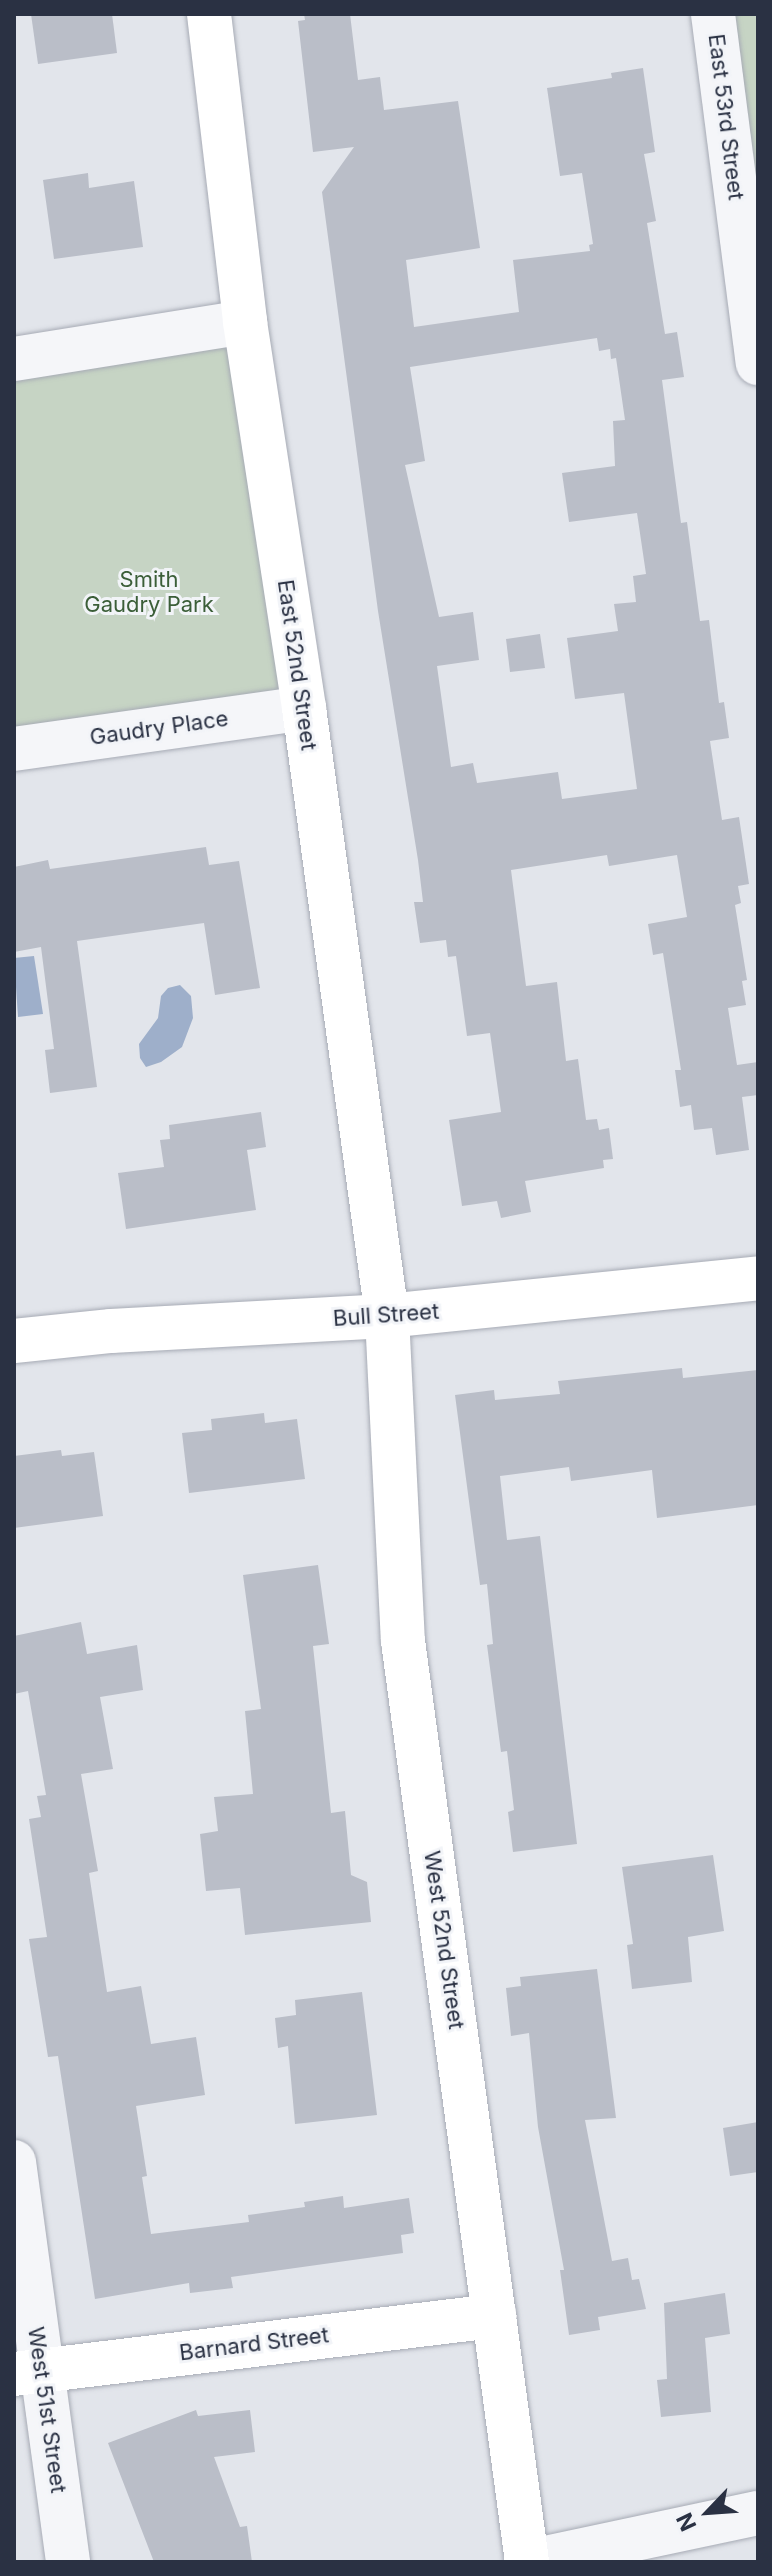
<!DOCTYPE html>
<html>
<head>
<meta charset="utf-8">
<style>
	body { margin:0 }
	#map { position:relative; width:772px; height:2576px; overflow:hidden; background:#e2e5eb; font-family:Inter,sans-serif }
	div>[style] { position:absolute }
	.green>* { inset:0; background:#c6d4c4 }
	.water>* { inset:0; background:#9eafca }
	.building>* { inset:0; background:#babec8 }
	.roads { filter:drop-shadow(0 0 2px #a7abb5) drop-shadow(0 0 2px #a7abb5) }
	.street>* { height:44px; margin:-22px; padding:0 22px; transform-origin:22px; border-radius:22px; background:#f5f6f9 }
	.secondary>* { height:44px; margin:-22px; padding:0 22px; transform-origin:22px; border-radius:22px; background:#fff }
	span { translate:-50% -50%; white-space:nowrap; text-align:center; line-height:1.15; -webkit-text-stroke:6px #f2f4f8; paint-order:stroke }
	.street-label { font-size:22px; color:#2a3143 }
	.park-label { font-size:22px; color:#3b5e38 }
	.frame { position:absolute; inset:0; border:16px solid #2a3143; pointer-events:none }
	.north { position:absolute; left:668px; top:2472px; width:80px; height:80px; -webkit-text-stroke:6px #f2f4f8; paint-order:stroke; rotate:245deg; font-size:22px; font-weight:700; line-height:32px; text-align:center; color:#2a3143 }
	.north::after { content:''; display:block; margin:auto; width:28px; height:36px; background:#2a3143; clip-path:polygon(50% 0,100% 100%,50% 72%,0 100%) }
</style>
</head>
<body>
<div id="map">
	<div class="green">
		<i style="clip-path:polygon(729px 14px,758px 14px,758px 212px)"></i>
		<i style="clip-path:polygon(245px 322px,304px 708px,14px 749px,14px 359px)"></i>
	</div>
	<div class="water">
		<i style="clip-path:polygon(34px 956px,43px 1014px,18px 1017px,14px 958px)"></i>
		<i style="clip-path:polygon(180px 985px,191px 996px,193px 1018px,182px 1047px,161px 1062px,146px 1067px,140px 1058px,139px 1044px,158px 1018px,161px 996px,168px 988px)"></i>
	</div>
	<div class="building">
		<i style="clip-path:polygon(31px 14px,112px 14px,117px 53px,38px 64px)"></i>
		<i style="clip-path:polygon(evenodd,304px 14px,350px 14px,358px 80px,380px 77px,384px 110px,458px 101px,480px 248px,406px 260px,414px 327px,519px 312px,513px 260px,590px 251px,589px 245px,593px 244px,582px 173px,560px 176px,547px 88px,612px 78px,611px 73px,643px 68px,655px 152px,644px 154px,656px 221px,647px 223px,665px 334px,677px 332px,684px 377px,662px 380px,681px 523px,687px 522px,700px 621px,709px 620px,719px 703px,724px 702px,729px 738px,710px 741px,722px 820px,739px 817px,749px 884px,738px 886px,741px 903px,735px 905px,747px 980px,742px 981px,746px 1005px,728px 1008px,737px 1065px,758px 1062px,758px 1095px,742px 1097px,749px 1150px,716px 1155px,712px 1128px,694px 1130px,691px 1105px,680px 1107px,675px 1070px,681px 1070px,663px 953px,653px 955px,648px 924px,687px 917px,677px 855px,609px 866px,607px 855px,511px 870px,526px 986px,557px 982px,566px 1061px,578px 1059px,586px 1120px,597px 1119px,599px 1130px,609px 1128px,613px 1159px,603px 1160px,604px 1168px,525px 1181px,531px 1212px,501px 1218px,497px 1201px,462px 1206px,449px 1120px,501px 1112px,490px 1033px,467px 1036px,456px 956px,448px 957px,446px 940px,420px 943px,414px 902px,423px 902px,418px 860px,378px 611px,322px 192px,354px 147px,313px 152px,298px 21px,305px 20px,304px 14px,597px 338px,599px 351px,610px 349px,611px 359px,616px 358px,625px 420px,613px 421px,615px 466px,562px 473px,569px 522px,637px 513px,646px 574px,633px 576px,636px 602px,614px 604px,618px 631px,567px 638px,575px 699px,624px 693px,637px 789px,562px 799px,558px 772px,477px 783px,473px 763px,451px 767px,437px 666px,479px 660px,473px 612px,439px 617px,405px 465px,425px 461px,410px 367px,597px 338px)"></i>
		<i style="clip-path:polygon(88px 173px,89px 188px,134px 181px,143px 247px,54px 259px,43px 180px)"></i>
		<i style="clip-path:polygon(540px 634px,545px 668px,510px 672px,506px 639px)"></i>
		<i style="clip-path:polygon(206px 847px,209px 865px,239px 861px,260px 988px,215px 995px,204px 923px,77px 941px,97px 1087px,50px 1093px,45px 1050px,54px 1049px,41px 947px,14px 952px,14px 867px,48px 860px,50px 869px)"></i>
		<i style="clip-path:polygon(261px 1112px,266px 1147px,247px 1150px,256px 1210px,126px 1229px,118px 1173px,164px 1167px,160px 1140px,170px 1139px,169px 1125px)"></i>
		<i style="clip-path:polygon(682px 1368px,683px 1378px,758px 1370px,758px 1505px,657px 1518px,652px 1470px,571px 1481px,569px 1467px,500px 1476px,507px 1540px,540px 1536px,577px 1844px,513px 1852px,508px 1812px,514px 1810px,507px 1751px,501px 1752px,487px 1645px,493px 1644px,487px 1584px,480px 1585px,455px 1395px,494px 1390px,495px 1400px,560px 1394px,558px 1381px)"></i>
		<i style="clip-path:polygon(264px 1413px,265px 1423px,297px 1419px,305px 1479px,189px 1493px,182px 1433px,212px 1430px,211px 1419px)"></i>
		<i style="clip-path:polygon(61px 1450px,62px 1456px,94px 1452px,103px 1516px,14px 1528px,14px 1456px)"></i>
		<i style="clip-path:polygon(318px 1565px,329px 1644px,313px 1646px,331px 1813px,345px 1811px,351px 1875px,367px 1882px,371px 1922px,245px 1935px,240px 1888px,206px 1891px,200px 1834px,218px 1831px,214px 1797px,253px 1794px,245px 1711px,261px 1709px,243px 1575px)"></i>
		<i style="clip-path:polygon(81px 1622px,87px 1654px,137px 1645px,143px 1690px,100px 1697px,113px 1769px,81px 1774px,98px 1871px,89px 1873px,107px 1992px,141px 1986px,151px 2044px,196px 2037px,205px 2095px,136px 2106px,147px 2176px,142px 2177px,151px 2234px,249px 2222px,248px 2215px,305px 2207px,304px 2202px,343px 2196px,344px 2208px,409px 2198px,414px 2233px,401px 2235px,403px 2253px,231px 2277px,233px 2288px,190px 2293px,189px 2283px,95px 2299px,58px 2056px,48px 2057px,29px 1939px,47px 1937px,29px 1819px,41px 1817px,37px 1796px,46px 1795px,28px 1691px,14px 1694px,14px 1636px)"></i>
		<i style="clip-path:polygon(713px 1855px,724px 1931px,688px 1937px,692px 1982px,632px 1989px,627px 1945px,633px 1944px,622px 1867px)"></i>
		<i style="clip-path:polygon(597px 1969px,616px 2118px,585px 2120px,612px 2261px,628px 2258px,632px 2280px,639px 2279px,646px 2309px,598px 2317px,600px 2330px,569px 2335px,560px 2270px,564px 2270px,538px 2127px,529px 2033px,511px 2036px,506px 1988px,521px 1986px,520px 1977px)"></i>
		<i style="clip-path:polygon(362px 1992px,377px 2115px,295px 2124px,288px 2046px,278px 2048px,275px 2018px,296px 2015px,295px 2000px)"></i>
		<i style="clip-path:polygon(758px 2122px,758px 2172px,730px 2176px,723px 2128px)"></i>
		<i style="clip-path:polygon(725px 2293px,730px 2334px,705px 2338px,711px 2412px,661px 2417px,657px 2380px,667px 2379px,664px 2303px)"></i>
		<i style="clip-path:polygon(196px 2410px,198px 2416px,250px 2410px,255px 2452px,214px 2457px,240px 2527px,247px 2526px,252px 2562px,154px 2562px,108px 2443px)"></i>
	</div>
	<div class="roads">
		<div class="street">
			<i style="left:713px;top:14px;width:352px;rotate:82.7deg"></i>
			<i style="left:14px;top:359px;width:234px;rotate:-9.1deg"></i>
			<i style="left:14px;top:749px;width:293px;rotate:-8deg"></i>
			<i style="left:14px;top:2162px;width:404px;rotate:82.3deg"></i>
			<i style="left:527px;top:2562px;width:236px;rotate:-12deg"></i>
		</div>
		<div class="secondary">
			<i style="left:209px;top:14px;width:310px;rotate:83.3deg"></i>
			<i style="left:245px;top:322px;width:390px;rotate:81.3deg"></i>
			<i style="left:304px;top:708px;width:614px;rotate:82.23deg"></i>
			<i style="left:387px;top:1316px;width:325px;rotate:87.2deg"></i>
			<i style="left:403px;top:1641px;width:929px;rotate:82.33deg"></i>
			<i style="left:14px;top:1341px;width:98px;rotate:-5.9deg"></i>
			<i style="left:111px;top:1331px;width:276px;rotate:-3.1deg"></i>
			<i style="left:387px;top:1316px;width:373px;rotate:-5.8deg"></i>
			<i style="left:14px;top:2374px;width:484px;rotate:-6.9deg"></i>
		</div>
	</div>
	<div class="street-label">
		<span style="left:726px;top:117px;rotate:83deg">East 53rd Street</span>
		<span style="left:297px;top:665px;rotate:82deg">East 52nd Street</span>
		<span style="left:159px;top:728px;rotate:-8deg">Gaudry Place</span>
		<span style="left:386px;top:1315px;rotate:-4deg">Bull Street</span>
		<span style="left:444px;top:1940px;rotate:82deg">West 52nd Street</span>
		<span style="left:254px;top:2344px;rotate:-7deg">Barnard Street</span>
		<span style="left:47px;top:2410px;rotate:82deg">West 51st Street</span>
	</div>
	<div class="park-label">
		<span style="left:149px;top:592px">Smith<br>Gaudry Park</span>
	</div>
	<div class="frame"></div>
	<div class="north">N</div>
</div>
</body>
</html>
